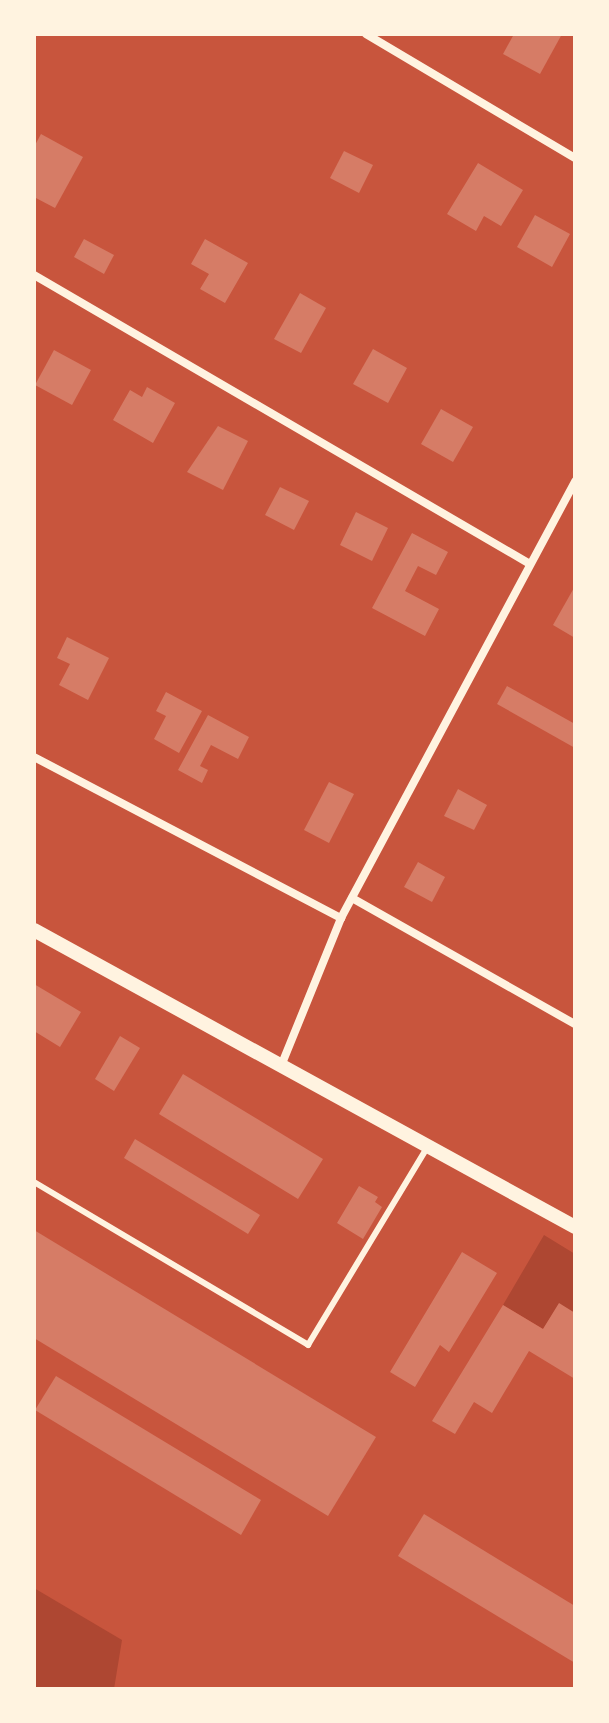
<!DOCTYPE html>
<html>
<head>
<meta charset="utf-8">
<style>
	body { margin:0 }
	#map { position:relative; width:609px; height:1723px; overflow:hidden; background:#c8553d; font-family:Commissioner,sans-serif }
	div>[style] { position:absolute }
	.green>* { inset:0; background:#ae4732 }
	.building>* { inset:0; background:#d67c66 }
	.service>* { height:6px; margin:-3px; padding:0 3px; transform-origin:3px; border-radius:3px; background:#fff3e0 }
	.minor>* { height:8px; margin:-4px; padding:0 4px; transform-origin:4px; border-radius:4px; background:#fff3e0 }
	.tertiary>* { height:14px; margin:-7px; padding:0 7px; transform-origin:7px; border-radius:7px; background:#fff3e0 }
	span { translate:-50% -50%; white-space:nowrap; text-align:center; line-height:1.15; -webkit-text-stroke:7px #fff3e0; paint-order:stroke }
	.frame { position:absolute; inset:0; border:36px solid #fff3e0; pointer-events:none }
</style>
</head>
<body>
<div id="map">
	<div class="green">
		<i style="clip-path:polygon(544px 1235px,575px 1254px,575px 1313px,559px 1304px,543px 1329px,503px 1305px)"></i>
		<i style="clip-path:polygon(34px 1588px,122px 1640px,114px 1689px,34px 1689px)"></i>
	</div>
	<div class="building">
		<i style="clip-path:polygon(514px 34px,562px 34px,540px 74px,503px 54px)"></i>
		<i style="clip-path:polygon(41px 134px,83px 157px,55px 208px,34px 197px,34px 147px)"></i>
		<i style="clip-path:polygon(344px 151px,373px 165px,359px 193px,330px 178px)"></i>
		<i style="clip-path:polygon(478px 163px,523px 190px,501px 226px,484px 216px,476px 231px,447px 214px)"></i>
		<i style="clip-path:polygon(535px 215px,570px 234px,552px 267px,517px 247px)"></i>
		<i style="clip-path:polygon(84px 239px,114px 255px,104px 274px,74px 257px)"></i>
		<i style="clip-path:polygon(205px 239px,248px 263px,225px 303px,200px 289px,209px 274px,191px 264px)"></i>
		<i style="clip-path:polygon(300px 293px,326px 308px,301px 353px,274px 339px)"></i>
		<i style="clip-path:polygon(373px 349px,407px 368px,388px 403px,353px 384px)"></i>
		<i style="clip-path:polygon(54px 350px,91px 370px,72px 405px,35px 385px)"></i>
		<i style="clip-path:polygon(147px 387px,175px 403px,153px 443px,113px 420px,130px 390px,142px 397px)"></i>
		<i style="clip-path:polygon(441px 409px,473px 427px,453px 462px,421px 444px)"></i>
		<i style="clip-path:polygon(218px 426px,248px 441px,223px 490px,187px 472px)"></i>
		<i style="clip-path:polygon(280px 487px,309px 501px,294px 530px,265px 515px)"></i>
		<i style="clip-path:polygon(356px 512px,388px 528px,372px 561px,340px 545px)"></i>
		<i style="clip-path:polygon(412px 533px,448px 552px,436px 575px,418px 566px,405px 591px,439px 609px,425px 636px,372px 608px)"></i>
		<i style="clip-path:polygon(575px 586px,575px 638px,553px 625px)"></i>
		<i style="clip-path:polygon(67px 637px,109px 658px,88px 700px,59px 685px,70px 664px,57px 658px)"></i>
		<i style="clip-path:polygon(507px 686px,575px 724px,575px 748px,497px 704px)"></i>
		<i style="clip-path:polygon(166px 692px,202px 711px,179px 753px,154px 739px,166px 716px,156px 711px)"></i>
		<i style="clip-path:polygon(208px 715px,249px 737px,238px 759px,211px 745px,200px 766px,208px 770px,202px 783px,178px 770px)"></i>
		<i style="clip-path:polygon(329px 782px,354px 794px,329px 843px,304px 830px)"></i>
		<i style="clip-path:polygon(458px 789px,487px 805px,474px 830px,444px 816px)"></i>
		<i style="clip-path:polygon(418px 862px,445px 877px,432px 902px,404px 887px)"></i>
		<i style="clip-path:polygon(34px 984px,81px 1012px,60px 1047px,34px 1031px)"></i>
		<i style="clip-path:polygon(120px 1036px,140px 1048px,114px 1091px,95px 1079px)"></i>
		<i style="clip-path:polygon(183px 1074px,323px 1159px,298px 1199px,159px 1114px)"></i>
		<i style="clip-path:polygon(135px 1139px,260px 1215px,248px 1234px,124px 1158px)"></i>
		<i style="clip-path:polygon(359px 1186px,378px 1197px,375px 1202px,382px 1207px,363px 1239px,337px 1223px)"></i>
		<i style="clip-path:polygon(34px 1230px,376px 1437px,328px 1516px,34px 1338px)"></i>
		<i style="clip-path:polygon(462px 1252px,497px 1273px,449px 1352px,440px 1345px,415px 1387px,390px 1372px)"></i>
		<i style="clip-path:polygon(559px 1303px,575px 1313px,575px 1379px,529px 1351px,492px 1413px,474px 1402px,455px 1434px,432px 1421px,503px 1305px,543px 1329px)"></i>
		<i style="clip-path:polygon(56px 1376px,261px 1500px,241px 1535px,35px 1410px)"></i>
		<i style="clip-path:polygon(424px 1514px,575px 1606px,575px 1663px,398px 1556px)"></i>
	</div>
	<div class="service">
		<i style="left:34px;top:1182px;width:319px;rotate:30.7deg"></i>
		<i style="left:308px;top:1345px;width:232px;rotate:-58.9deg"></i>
	</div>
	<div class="minor">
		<i style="left:366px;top:34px;width:243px;rotate:30.7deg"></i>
		<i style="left:34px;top:275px;width:574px;rotate:30.23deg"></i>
		<i style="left:34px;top:757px;width:347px;rotate:27.7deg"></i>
		<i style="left:352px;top:898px;width:256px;rotate:29.5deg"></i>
		<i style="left:281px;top:1066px;width:160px;rotate:-67.9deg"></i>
		<i style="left:341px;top:918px;width:496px;rotate:-61.8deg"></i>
	</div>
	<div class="tertiary">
		<i style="left:34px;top:930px;width:617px;rotate:28.77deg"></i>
	</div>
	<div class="frame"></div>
</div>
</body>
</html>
